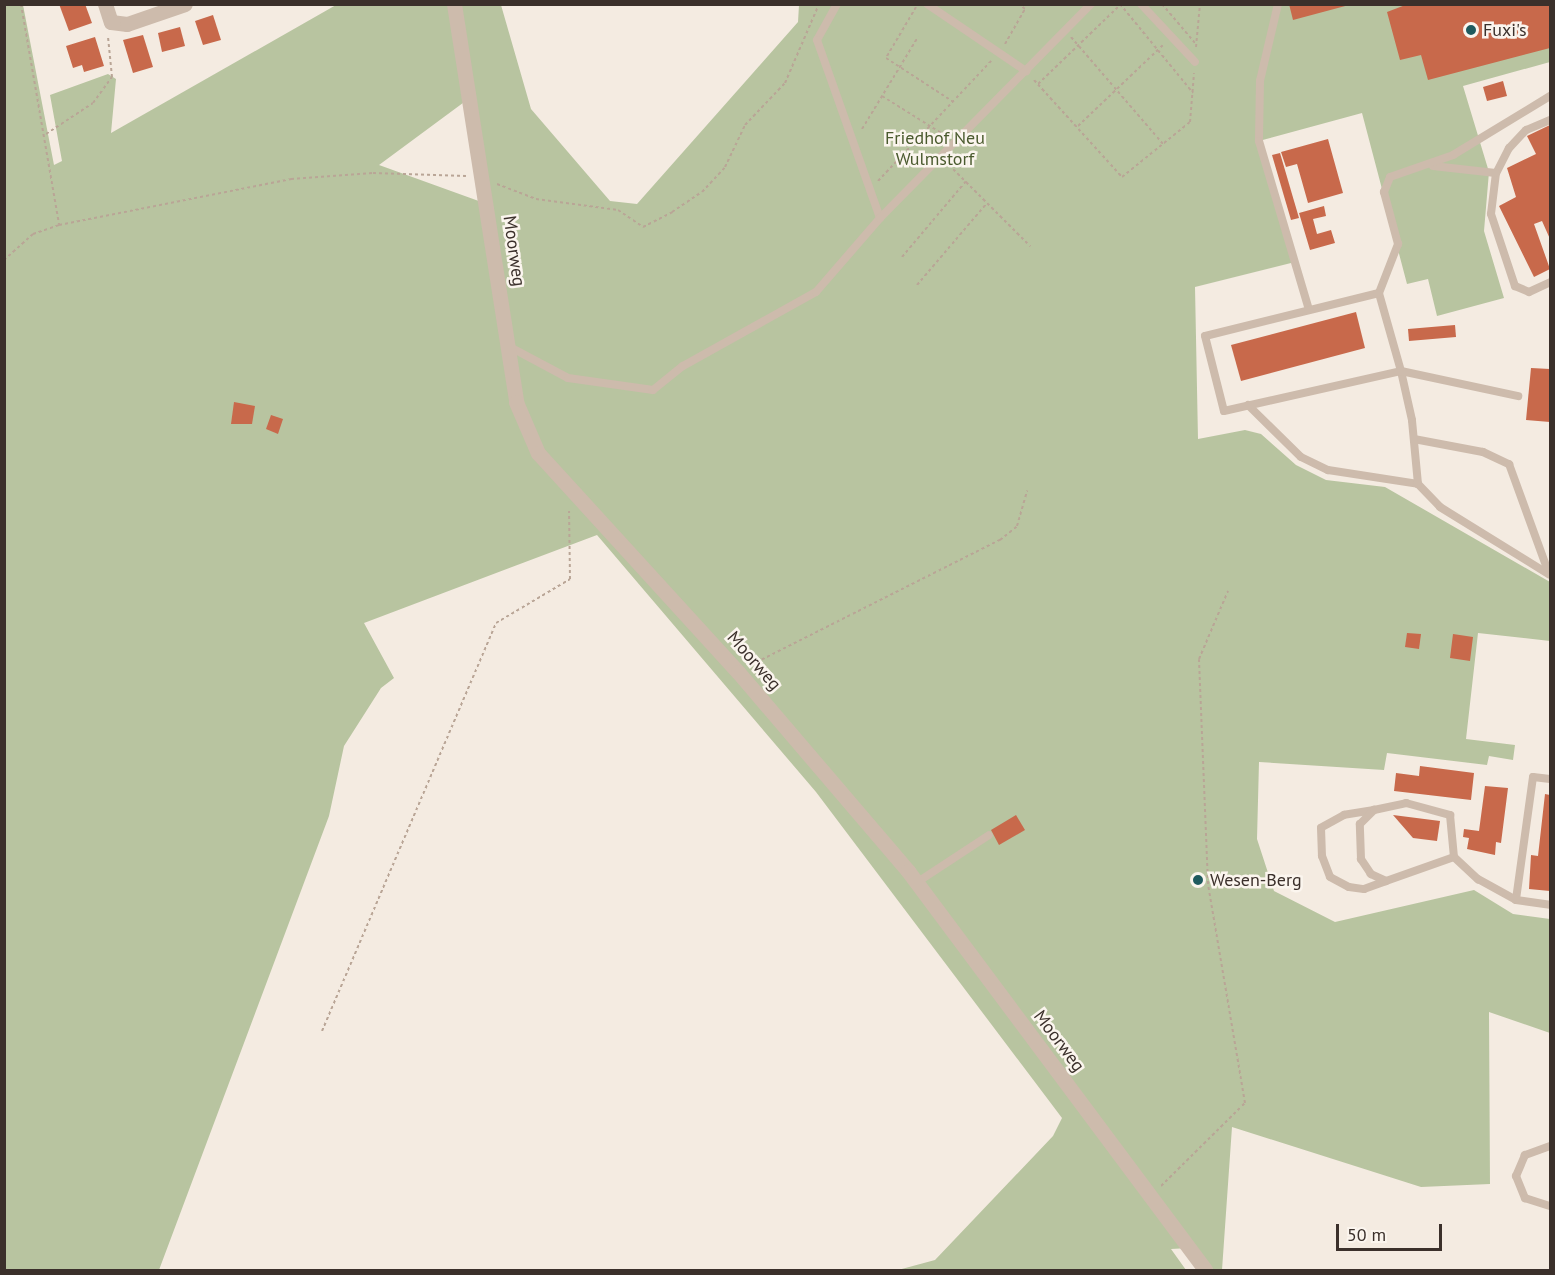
<!DOCTYPE html>
<html>
<head>
<meta charset="utf-8">
<style>
	body { margin:0 }
	#map { position:relative; width:1555px; height:1275px; overflow:hidden; background:#f4ebe1; font-family:"PT Sans",sans-serif }
	div>[style] { position:absolute }
	.green>* { inset:0; background:#b8c4a0 }
	.building>* { inset:0; background:#c8694b }
	.path>* { height:2px; margin-top:-1px; transform-origin:0; background:repeating-linear-gradient(90deg,#b9a596 0 3px,transparent 0 6px) }
	.lane>* { height:8px; margin:-4px; padding:0 4px; transform-origin:4px; border-radius:4px; background:#cdbbac }
	.street>* { height:15px; margin:-7.5px; padding:0 7.5px; transform-origin:7.5px; border-radius:7.5px; background:#cdbbac }
	.dots>* { width:16px; height:16px; translate:-50% -50%; box-sizing:border-box; border:3px solid #fbf5ee; border-radius:50% }
	span { translate:-50% -50%; white-space:nowrap; text-align:center; line-height:1.15; -webkit-text-stroke:5px #fbf5ee; paint-order:stroke }
	.poi-label { font-size:18px; color:#3b302b }
	.left { translate:0 -50%; text-align:left }
	.park-label { font-size:18px; color:#4a5a2e }
	.street-label { font-size:18px; color:#3b302b }
	.frame { position:absolute; inset:0; border:6px solid #3b302b; pointer-events:none }
	.scale { position:absolute; left:1336px; top:1224px; width:106px; height:27px; box-sizing:border-box; border:3px solid #3b302b; border-top:0; padding-left:8px; font-size:18px; line-height:21px; white-space:nowrap; color:#3b302b; -webkit-text-stroke:4px #fbf5ee; paint-order:stroke }
</style>
</head>
<body>
<div id="map">
	<div class="green">
		<i style="clip-path:polygon(evenodd,5px 5px,23px 5px,54px 165px,62px 161px,50px 95px,108px 74px,116px 79px,111px 133px,336px 5px,501px 5px,531px 109px,610px 201px,637px 204px,798px 22px,799px 5px,1550px 5px,1550px 62px,1463px 86px,1489px 172px,1484px 231px,1504px 298px,1437px 316px,1428px 279px,1407px 284px,1362px 113px,1259px 141px,1295px 262px,1195px 287px,1198px 439px,1245px 430px,1261px 434px,1296px 465px,1326px 480px,1385px 487px,1550px 582px,1550px 641px,1478px 633px,1466px 739px,1515px 745px,1513px 760px,1489px 756px,1487px 765px,1387px 753px,1384px 770px,1259px 762px,1257px 839px,1274px 891px,1335px 922px,1474px 890px,1513px 914px,1550px 919px,1550px 1033px,1489px 1012px,1490px 1184px,1421px 1187px,1232px 1127px,1222px 1270px,1214px 1270px,1189px 1248px,1171px 1249px,1186px 1270px,898px 1270px,935px 1260px,1053px 1136px,1062px 1118px,816px 792px,597px 535px,364px 623px,394px 678px,381px 688px,344px 746px,329px 816px,159px 1270px,5px 1270px,5px 5px,471px 97px,487px 204px,379px 165px,471px 97px)"></i>
	</div>
	<div class="building">
		<i style="clip-path:polygon(59px 4px,85px 4px,92px 23px,69px 31px)"></i>
		<i style="clip-path:polygon(1289px 4px,1349px 4px,1349px 5px,1293px 20px)"></i>
		<i style="clip-path:polygon(1408px 4px,1550px 4px,1550px 48px,1428px 80px,1421px 55px,1400px 60px,1387px 12px)"></i>
		<i style="clip-path:polygon(213px 15px,221px 40px,203px 45px,195px 21px)"></i>
		<i style="clip-path:polygon(180px 27px,185px 46px,162px 52px,158px 33px)"></i>
		<i style="clip-path:polygon(143px 35px,153px 67px,133px 73px,123px 40px)"></i>
		<i style="clip-path:polygon(95px 37px,104px 66px,84px 72px,82px 65px,73px 68px,66px 46px)"></i>
		<i style="clip-path:polygon(1503px 81px,1507px 96px,1487px 101px,1483px 87px)"></i>
		<i style="clip-path:polygon(1550px 125px,1550px 239px,1542px 221px,1534px 224px,1550px 269px,1534px 277px,1499px 206px,1516px 197px,1507px 168px,1536px 154px,1527px 136px)"></i>
		<i style="clip-path:polygon(1328px 139px,1343px 193px,1308px 203px,1297px 164px,1286px 167px,1281px 152px)"></i>
		<i style="clip-path:polygon(1280px 153px,1299px 218px,1291px 220px,1272px 155px)"></i>
		<i style="clip-path:polygon(1324px 206px,1326px 216px,1313px 219px,1317px 234px,1331px 230px,1335px 243px,1310px 250px,1299px 213px)"></i>
		<i style="clip-path:polygon(1356px 312px,1365px 348px,1241px 381px,1231px 345px)"></i>
		<i style="clip-path:polygon(1455px 325px,1456px 337px,1409px 341px,1408px 329px)"></i>
		<i style="clip-path:polygon(1531px 368px,1550px 369px,1550px 422px,1526px 420px)"></i>
		<i style="clip-path:polygon(234px 402px,255px 406px,252px 424px,231px 424px)"></i>
		<i style="clip-path:polygon(271px 415px,283px 419px,278px 434px,266px 429px)"></i>
		<i style="clip-path:polygon(1407px 633px,1421px 634px,1419px 649px,1405px 647px)"></i>
		<i style="clip-path:polygon(1453px 634px,1473px 637px,1470px 661px,1450px 658px)"></i>
		<i style="clip-path:polygon(1420px 766px,1474px 773px,1471px 800px,1394px 791px,1396px 773px,1419px 776px)"></i>
		<i style="clip-path:polygon(1485px 786px,1508px 788px,1501px 843px,1496px 842px,1495px 855px,1467px 849px,1469px 838px,1463px 837px,1464px 829px,1479px 831px)"></i>
		<i style="clip-path:polygon(1545px 794px,1550px 795px,1550px 891px,1529px 889px,1531px 855px,1538px 856px)"></i>
		<i style="clip-path:polygon(1016px 815px,1025px 830px,999px 845px,991px 830px)"></i>
		<i style="clip-path:polygon(1393px 815px,1440px 821px,1437px 841px,1413px 838px)"></i>
	</div>
	<div class="path">
		<i style="left:21px;top:4px;width:224px;rotate:80.2deg"></i>
		<i style="left:1120px;top:4px;width:115px;rotate:50.6deg"></i>
		<i style="left:1162px;top:4px;width:51px;rotate:49.8deg"></i>
		<i style="left:916px;top:7px;width:59px;rotate:120.5deg"></i>
		<i style="left:886px;top:58px;width:79px;rotate:33.1deg"></i>
		<i style="left:1071px;top:37px;width:141px;rotate:49.3deg"></i>
		<i style="left:1005px;top:44px;width:40px;rotate:-60.3deg"></i>
		<i style="left:1025px;top:9px;width:8px;rotate:-140deg"></i>
		<i style="left:1196px;top:47px;width:43px;rotate:-84.7deg"></i>
		<i style="left:1034px;top:80px;width:131px;rotate:47.8deg"></i>
		<i style="left:1122px;top:177px;width:87px;rotate:-39deg"></i>
		<i style="left:1190px;top:122px;width:49px;rotate:-85.3deg"></i>
		<i style="left:1038px;top:84px;width:111px;rotate:-43.9deg"></i>
		<i style="left:882px;top:96px;width:75px;rotate:32deg"></i>
		<i style="left:1078px;top:126px;width:117px;rotate:-43.6deg"></i>
		<i style="left:862px;top:129px;width:108px;rotate:-58.7deg"></i>
		<i style="left:46px;top:134px;width:56px;rotate:-33.4deg"></i>
		<i style="left:93px;top:103px;width:32px;rotate:-54deg"></i>
		<i style="left:112px;top:77px;width:40px;rotate:-95.7deg"></i>
		<i style="left:949px;top:165px;width:115px;rotate:45deg"></i>
		<i style="left:878px;top:181px;width:165px;rotate:-46.7deg"></i>
		<i style="left:497px;top:184px;width:42px;rotate:21deg"></i>
		<i style="left:536px;top:199px;width:83px;rotate:7.6deg"></i>
		<i style="left:618px;top:210px;width:30px;rotate:34deg"></i>
		<i style="left:643px;top:227px;width:33px;rotate:-27deg"></i>
		<i style="left:672px;top:212px;width:36px;rotate:-34deg"></i>
		<i style="left:702px;top:192px;width:34px;rotate:-47deg"></i>
		<i style="left:725px;top:167px;width:47px;rotate:-64.5deg"></i>
		<i style="left:745px;top:125px;width:58px;rotate:-46.4deg"></i>
		<i style="left:785px;top:83px;width:86px;rotate:-66.7deg"></i>
		<i style="left:902px;top:257px;width:99px;rotate:-49.9deg"></i>
		<i style="left:4px;top:260px;width:39px;rotate:-42deg"></i>
		<i style="left:33px;top:234px;width:28px;rotate:-19deg"></i>
		<i style="left:59px;top:225px;width:237px;rotate:-11.2deg"></i>
		<i style="left:291px;top:179px;width:82px;rotate:-4.2deg"></i>
		<i style="left:373px;top:173px;width:93px;rotate:1.8deg"></i>
		<i style="left:917px;top:285px;width:108px;rotate:-49.5deg"></i>
		<i style="left:751px;top:665px;width:279px;rotate:-26.7deg"></i>
		<i style="left:1000px;top:540px;width:22px;rotate:-39deg"></i>
		<i style="left:1017px;top:526px;width:37px;rotate:-74deg"></i>
		<i style="left:4px;top:700px;width:21px;rotate:90deg"></i>
		<i style="left:322px;top:1031px;width:444px;rotate:-66.9deg"></i>
		<i style="left:496px;top:623px;width:86px;rotate:-30.7deg"></i>
		<i style="left:570px;top:579px;width:68px;rotate:-90.8deg"></i>
		<i style="left:1161px;top:1186px;width:118px;rotate:-44.7deg"></i>
		<i style="left:1245px;top:1103px;width:222px;rotate:-99.6deg"></i>
		<i style="left:1208px;top:884px;width:225px;rotate:-92.3deg"></i>
		<i style="left:1199px;top:659px;width:74px;rotate:-66.9deg"></i>
	</div>
	<div class="lane">
		<i style="left:837px;top:4px;width:41px;rotate:119.1deg"></i>
		<i style="left:817px;top:40px;width:189px;rotate:70.5deg"></i>
		<i style="left:927px;top:4px;width:120px;rotate:34.1deg"></i>
		<i style="left:1141px;top:4px;width:79px;rotate:47deg"></i>
		<i style="left:1278px;top:4px;width:79px;rotate:103.2deg"></i>
		<i style="left:1260px;top:81px;width:60px;rotate:91deg"></i>
		<i style="left:1259px;top:141px;width:176px;rotate:73.5deg"></i>
		<i style="left:1550px;top:120px;width:26px;rotate:157deg"></i>
		<i style="left:1526px;top:130px;width:25px;rotate:133deg"></i>
		<i style="left:1509px;top:148px;width:28px;rotate:117deg"></i>
		<i style="left:1496px;top:173px;width:41px;rotate:97deg"></i>
		<i style="left:1491px;top:214px;width:76px;rotate:71.6deg"></i>
		<i style="left:1515px;top:286px;width:15px;rotate:23deg"></i>
		<i style="left:1529px;top:292px;width:23px;rotate:-25deg"></i>
		<i style="left:1433px;top:166px;width:63px;rotate:6.3deg"></i>
		<i style="left:1379px;top:293px;width:53px;rotate:-68.8deg"></i>
		<i style="left:1398px;top:244px;width:54px;rotate:-105.1deg"></i>
		<i style="left:1384px;top:192px;width:16px;rotate:-68deg"></i>
		<i style="left:1390px;top:177px;width:67px;rotate:-19.2deg"></i>
		<i style="left:1453px;top:155px;width:114px;rotate:-31.3deg"></i>
		<i style="left:506px;top:345px;width:70px;rotate:28deg"></i>
		<i style="left:568px;top:378px;width:86px;rotate:8deg"></i>
		<i style="left:653px;top:390px;width:38px;rotate:-39deg"></i>
		<i style="left:683px;top:366px;width:152px;rotate:-29.1deg"></i>
		<i style="left:816px;top:292px;width:98px;rotate:-49.1deg"></i>
		<i style="left:880px;top:218px;width:301px;rotate:-45.4deg"></i>
		<i style="left:1248px;top:405px;width:74px;rotate:44.5deg"></i>
		<i style="left:1301px;top:457px;width:30px;rotate:26deg"></i>
		<i style="left:1328px;top:470px;width:91px;rotate:8.8deg"></i>
		<i style="left:1418px;top:484px;width:32px;rotate:46deg"></i>
		<i style="left:1440px;top:507px;width:129px;rotate:31.7deg"></i>
		<i style="left:1414px;top:439px;width:70px;rotate:10.7deg"></i>
		<i style="left:1483px;top:452px;width:29px;rotate:25deg"></i>
		<i style="left:1509px;top:464px;width:117px;rotate:70deg"></i>
		<i style="left:1418px;top:484px;width:64px;rotate:-95.4deg"></i>
		<i style="left:1412px;top:420px;width:50px;rotate:-102.7deg"></i>
		<i style="left:1401px;top:371px;width:81px;rotate:-105.8deg"></i>
		<i style="left:1379px;top:293px;width:179px;rotate:166.1deg"></i>
		<i style="left:1205px;top:336px;width:77px;rotate:75.8deg"></i>
		<i style="left:1224px;top:411px;width:181px;rotate:-12.7deg"></i>
		<i style="left:1401px;top:371px;width:120px;rotate:12.1deg"></i>
		<i style="left:1550px;top:779px;width:17px;rotate:-173deg"></i>
		<i style="left:1533px;top:777px;width:124px;rotate:97.9deg"></i>
		<i style="left:1516px;top:900px;width:34px;rotate:8deg"></i>
		<i style="left:1374px;top:810px;width:30px;rotate:171deg"></i>
		<i style="left:1344px;top:815px;width:26px;rotate:151deg"></i>
		<i style="left:1321px;top:828px;width:28px;rotate:88deg"></i>
		<i style="left:1322px;top:856px;width:22px;rotate:69deg"></i>
		<i style="left:1330px;top:877px;width:21px;rotate:28deg"></i>
		<i style="left:1349px;top:887px;width:15px;rotate:8deg"></i>
		<i style="left:1364px;top:889px;width:23px;rotate:-20deg"></i>
		<i style="left:1454px;top:857px;width:72px;rotate:160.6deg"></i>
		<i style="left:1386px;top:881px;width:17px;rotate:-155deg"></i>
		<i style="left:1371px;top:874px;width:18px;rotate:-124deg"></i>
		<i style="left:1361px;top:859px;width:35px;rotate:-92deg"></i>
		<i style="left:1360px;top:824px;width:20px;rotate:-45deg"></i>
		<i style="left:1374px;top:810px;width:33px;rotate:-12deg"></i>
		<i style="left:1406px;top:803px;width:46px;rotate:15.3deg"></i>
		<i style="left:1450px;top:815px;width:42px;rotate:84.6deg"></i>
		<i style="left:1454px;top:857px;width:33px;rotate:43deg"></i>
		<i style="left:1478px;top:879px;width:43px;rotate:28.9deg"></i>
		<i style="left:916px;top:883px;width:87px;rotate:-33.3deg"></i>
		<i style="left:1550px;top:1146px;width:27px;rotate:160deg"></i>
		<i style="left:1525px;top:1155px;width:23px;rotate:113deg"></i>
		<i style="left:1516px;top:1176px;width:24px;rotate:68deg"></i>
		<i style="left:1525px;top:1198px;width:26px;rotate:18deg"></i>
	</div>
	<div class="street">
		<i style="left:105px;top:4px;width:19px;rotate:72deg"></i>
		<i style="left:111px;top:22px;width:16px;rotate:7deg"></i>
		<i style="left:127px;top:24px;width:61px;rotate:-19deg"></i>
		<i style="left:454px;top:4px;width:403px;rotate:81.1deg"></i>
		<i style="left:516px;top:402px;width:56px;rotate:66.7deg"></i>
		<i style="left:538px;top:453px;width:297px;rotate:47.6deg"></i>
		<i style="left:738px;top:672px;width:262px;rotate:49.5deg"></i>
		<i style="left:908px;top:871px;width:497px;rotate:53.3deg"></i>
	</div>
	<div class="dots">
		<i style="left:1471px;top:30px;background:#1f5a5e"></i>
		<i style="left:1198px;top:880px;background:#1f5a5e"></i>
	</div>
	<div class="poi-label">
		<span class="left" style="left:1483px;top:30px">Fuxi's</span>
		<span class="left" style="left:1210px;top:880px">Wesen-Berg</span>
	</div>
	<div class="park-label">
		<span style="left:935px;top:149px">Friedhof Neu<br>Wulmstorf</span>
	</div>
	<div class="street-label">
		<span style="left:514px;top:251px;rotate:82deg">Moorweg</span>
		<span style="left:754px;top:661px;rotate:49deg">Moorweg</span>
		<span style="left:1059px;top:1041px;rotate:53deg">Moorweg</span>
	</div>
	<div class="frame"></div>
	<div class="scale">50 m</div>
</div>
</body>
</html>
